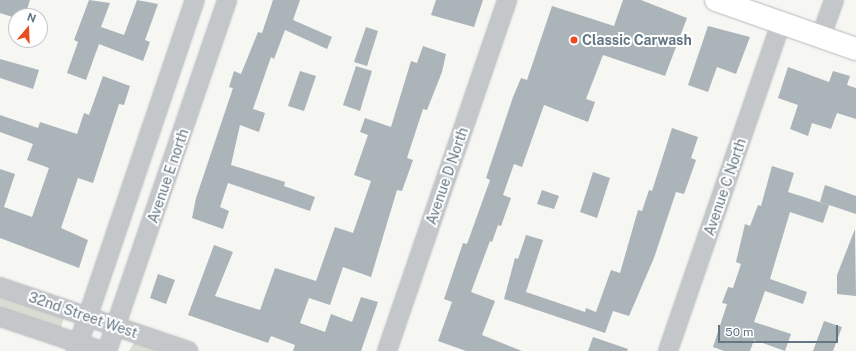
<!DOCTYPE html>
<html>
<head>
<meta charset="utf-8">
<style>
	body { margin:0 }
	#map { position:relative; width:856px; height:351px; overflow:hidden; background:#f6f6f2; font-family:"Public Sans",sans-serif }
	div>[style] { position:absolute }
	.green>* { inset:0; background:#d7ddd3 }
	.building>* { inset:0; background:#abb4b9 }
	.roads { filter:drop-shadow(0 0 1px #b6babe) drop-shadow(0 0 1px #b6babe) }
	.minor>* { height:18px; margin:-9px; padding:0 9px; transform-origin:9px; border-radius:9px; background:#c3c7ca }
	.major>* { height:22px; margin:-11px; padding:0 11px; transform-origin:11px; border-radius:11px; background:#fff }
	.dots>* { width:11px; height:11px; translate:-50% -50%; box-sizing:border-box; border:2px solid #fff; border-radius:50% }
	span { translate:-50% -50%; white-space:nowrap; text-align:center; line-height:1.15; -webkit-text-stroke:4px #fff; paint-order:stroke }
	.poi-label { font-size:14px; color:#647684; font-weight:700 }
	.left { translate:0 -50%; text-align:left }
	.street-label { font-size:14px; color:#647684 }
	.north { position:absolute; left:8px; top:8px; width:40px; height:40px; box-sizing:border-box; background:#fff; border:1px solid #c1c8ce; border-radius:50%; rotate:19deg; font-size:11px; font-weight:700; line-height:16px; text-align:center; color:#647684 }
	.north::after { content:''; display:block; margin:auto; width:14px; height:18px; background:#e94d1f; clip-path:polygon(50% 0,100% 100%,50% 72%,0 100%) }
	.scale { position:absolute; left:718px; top:325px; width:120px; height:18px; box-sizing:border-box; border:2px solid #647684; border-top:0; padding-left:5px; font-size:12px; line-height:14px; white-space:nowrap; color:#647684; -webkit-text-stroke:3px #fff; paint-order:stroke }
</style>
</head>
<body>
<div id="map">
	<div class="green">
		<i style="clip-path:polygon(0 295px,64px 317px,60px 332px,0 313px)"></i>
		<i style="clip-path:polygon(135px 341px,163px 351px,129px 351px)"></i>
	</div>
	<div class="building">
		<i style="clip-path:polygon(0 0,30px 0,25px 16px,16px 16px,16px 18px,0 13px)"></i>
		<i style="clip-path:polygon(89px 0,110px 3px,101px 27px,124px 35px,137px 0,158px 4px,145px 40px,150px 42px,143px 61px,99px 44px,86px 80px,67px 73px,78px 42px,74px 40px)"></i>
		<i style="clip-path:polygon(273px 0,300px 0,293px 20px,332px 37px,327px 49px,285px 30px,274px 59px,271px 57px,253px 109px,265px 113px,259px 132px,240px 125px,231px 165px,285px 182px,284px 186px,315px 197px,310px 211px,228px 183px,220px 207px,229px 211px,223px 229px,192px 218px,196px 198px,233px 88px,229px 87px,234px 71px,241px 74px,258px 32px,262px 33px)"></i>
		<i style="clip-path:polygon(436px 0,483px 0,474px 27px,431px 15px)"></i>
		<i style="clip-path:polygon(623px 0,641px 0,687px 18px,665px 76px,603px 55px,586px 99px,595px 102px,588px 122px,544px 105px,522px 167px,514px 164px,503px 195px,511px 198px,501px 226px,498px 225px,492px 242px,490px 241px,471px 292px,495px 301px,482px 335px,522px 351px,466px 351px,438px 341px,452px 302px,444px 299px,463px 243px,467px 244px,490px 180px,486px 178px,513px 97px,521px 78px,527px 80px,552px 6px,614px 26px)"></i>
		<i style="clip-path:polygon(708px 26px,750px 37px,736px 74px,717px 67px,708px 92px,688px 85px)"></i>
		<i style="clip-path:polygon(366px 27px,378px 31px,367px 66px,354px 62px)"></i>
		<i style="clip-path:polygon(423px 46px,446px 54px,442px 72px,427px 110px,423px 109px,407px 158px,413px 160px,402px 191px,397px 190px,371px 277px,343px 267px,330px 305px,309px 298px,300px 323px,325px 332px,331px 314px,352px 322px,361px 297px,378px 302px,361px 351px,293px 351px,295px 345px,271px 336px,268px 343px,188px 315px,214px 245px,233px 252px,215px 296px,260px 310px,275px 268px,316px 281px,335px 227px,353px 233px,371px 181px,354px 175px,368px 135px,360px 132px,365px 118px,391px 127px,411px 61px,417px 63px)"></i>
		<i style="clip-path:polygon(0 59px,39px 70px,33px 89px,0 78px)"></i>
		<i style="clip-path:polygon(356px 66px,372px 71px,360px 111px,343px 105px)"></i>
		<i style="clip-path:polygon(788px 67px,829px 82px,833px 71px,850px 76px,847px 85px,856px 88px,856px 119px,837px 113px,831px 129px,812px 123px,808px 136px,790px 129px,798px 105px,778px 98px)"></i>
		<i style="clip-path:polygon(300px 71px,316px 76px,304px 111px,288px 106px)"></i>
		<i style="clip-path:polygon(103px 76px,130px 86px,124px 105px,119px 104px,93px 183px,78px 178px,61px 228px,88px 240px,79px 268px,0 238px,0 169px,15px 174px,4px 207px,32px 217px,49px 168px,27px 160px,33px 144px,0 132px,0 115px,38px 128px,40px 122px,77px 134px,84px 113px,89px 115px)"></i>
		<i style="clip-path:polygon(672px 128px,698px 137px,691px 158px,696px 160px,684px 194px,676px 192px,654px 258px,629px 316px,613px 311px,605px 333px,504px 299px,515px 258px,518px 259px,526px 235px,543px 240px,526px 292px,585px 312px,586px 308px,596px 312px,611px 270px,620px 273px,638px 210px,642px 211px,649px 190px,652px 191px)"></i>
		<i style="clip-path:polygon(772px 166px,794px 173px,788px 192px,829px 205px,823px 223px,790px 212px,770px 279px,807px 292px,803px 304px,765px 291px,754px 322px,791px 334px,785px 351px,754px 340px,750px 351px,724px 351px,713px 347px,727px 304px,722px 303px,728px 287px,733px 288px,741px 264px,736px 262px,745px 224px,750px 226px,758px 205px,761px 206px)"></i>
		<i style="clip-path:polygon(593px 172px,610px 178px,597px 218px,580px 212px)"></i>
		<i style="clip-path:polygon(825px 185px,856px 196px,856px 214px,820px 202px)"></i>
		<i style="clip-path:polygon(542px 190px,559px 196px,554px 209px,537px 204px)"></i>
		<i style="clip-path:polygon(855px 229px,856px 296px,837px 294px,837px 275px)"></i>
		<i style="clip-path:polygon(158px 274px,175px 280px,166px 304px,150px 298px)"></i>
		<i style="clip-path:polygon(824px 321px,842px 327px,833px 351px,813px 351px)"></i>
		<i style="clip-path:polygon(593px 337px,628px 349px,627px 351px,588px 351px)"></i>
	</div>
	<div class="roads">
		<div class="minor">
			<i style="left:821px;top:36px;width:38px;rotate:-70deg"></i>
			<i style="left:0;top:287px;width:199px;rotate:18.8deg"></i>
			<i style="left:0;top:317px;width:108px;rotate:18.4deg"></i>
			<i style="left:76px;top:351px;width:371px;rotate:-71.3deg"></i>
			<i style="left:107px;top:351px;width:371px;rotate:-71.1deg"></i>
			<i style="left:387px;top:351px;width:371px;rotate:-71.1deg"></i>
			<i style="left:668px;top:351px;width:347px;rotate:-71deg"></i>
		</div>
		<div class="major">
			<i style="left:716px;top:0;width:148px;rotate:19.3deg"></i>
		</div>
	</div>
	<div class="dots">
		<i style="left:574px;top:40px;background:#e94d1f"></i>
	</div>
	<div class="poi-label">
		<span class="left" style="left:582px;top:40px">Classic Carwash</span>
	</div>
	<div class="street-label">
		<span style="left:168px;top:176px;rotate:-71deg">Avenue E north</span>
		<span style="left:447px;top:176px;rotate:-71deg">Avenue D North</span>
		<span style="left:725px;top:187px;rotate:-71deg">Avenue C North</span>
		<span style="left:83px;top:315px;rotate:19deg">32nd Street West</span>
	</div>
	<div class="north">N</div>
	<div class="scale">50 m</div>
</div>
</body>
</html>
